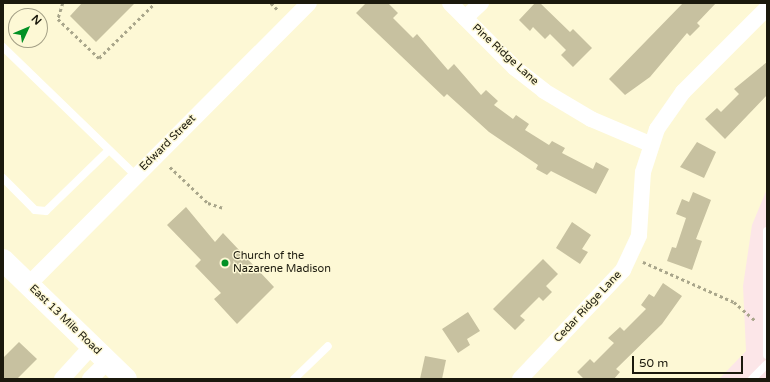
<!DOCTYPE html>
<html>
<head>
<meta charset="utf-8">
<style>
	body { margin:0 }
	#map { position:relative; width:770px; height:382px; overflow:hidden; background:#fdf8d5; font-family:"Varela Round",sans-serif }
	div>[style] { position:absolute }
	.commercial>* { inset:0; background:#fce6e8 }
	.building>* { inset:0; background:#c7c1a0 }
	.path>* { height:2.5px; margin-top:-1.25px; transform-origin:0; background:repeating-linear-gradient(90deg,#a9a68b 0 3px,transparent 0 6px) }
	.service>* { height:8px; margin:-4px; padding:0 4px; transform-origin:4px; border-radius:4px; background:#fff }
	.minor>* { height:16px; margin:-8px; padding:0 8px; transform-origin:8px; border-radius:8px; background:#fff }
	.secondary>* { height:22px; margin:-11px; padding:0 11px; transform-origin:11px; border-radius:11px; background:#fff }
	.dots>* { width:11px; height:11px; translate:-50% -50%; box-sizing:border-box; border:2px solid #fdf8d5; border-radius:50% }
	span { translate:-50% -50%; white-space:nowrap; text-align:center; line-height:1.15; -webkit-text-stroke:3px #fdf8d5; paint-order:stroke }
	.street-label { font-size:11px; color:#1b190d }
	.poi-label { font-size:11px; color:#1b190d }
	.left { translate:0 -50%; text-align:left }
	.frame { position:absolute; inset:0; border:4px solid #1b190d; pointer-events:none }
	.north { position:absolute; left:8px; top:8px; width:40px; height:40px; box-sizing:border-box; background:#fdf8d5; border:1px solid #a39f85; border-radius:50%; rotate:46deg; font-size:11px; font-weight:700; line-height:16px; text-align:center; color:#1b190d }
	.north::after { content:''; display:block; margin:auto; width:14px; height:18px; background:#029124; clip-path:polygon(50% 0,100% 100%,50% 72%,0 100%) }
	.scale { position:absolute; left:632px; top:356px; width:111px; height:18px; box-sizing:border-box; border:2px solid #1b190d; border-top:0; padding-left:5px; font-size:12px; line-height:14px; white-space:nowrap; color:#1b190d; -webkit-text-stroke:3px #fdf8d5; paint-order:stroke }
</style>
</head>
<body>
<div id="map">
	<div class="commercial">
		<i style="clip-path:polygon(767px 189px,767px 379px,719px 379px,746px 351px,743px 286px,752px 225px)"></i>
	</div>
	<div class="building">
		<i style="clip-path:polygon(82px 3px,135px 3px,96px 42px,70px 16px)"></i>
		<i style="clip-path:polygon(366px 3px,388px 3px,398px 13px,393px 18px,413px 38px,417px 34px,448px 70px,454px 64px,481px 95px,486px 90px,498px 101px,494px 105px,513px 119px,516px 115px,529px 124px,525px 130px,549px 145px,552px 141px,565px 148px,562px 153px,593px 169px,596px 162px,609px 169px,596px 194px,551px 171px,547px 175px,536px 169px,538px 165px,489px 132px,447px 94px,444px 97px,356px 13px)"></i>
		<i style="clip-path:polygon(535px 3px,540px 3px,570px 32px,573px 29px,592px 48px,573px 67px,561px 55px,566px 50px,550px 34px,545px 39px,533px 27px,530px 31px,519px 20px)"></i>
		<i style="clip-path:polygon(683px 3px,716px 3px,697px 23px,700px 26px,690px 36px,687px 33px,650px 77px,625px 95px,609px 79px)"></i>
		<i style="clip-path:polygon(767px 62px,767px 95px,725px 139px,705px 119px,717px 108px,721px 112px,739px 94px,734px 89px)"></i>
		<i style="clip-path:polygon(697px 142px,716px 152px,704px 178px,680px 167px)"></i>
		<i style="clip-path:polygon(693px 192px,711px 200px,696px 239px,702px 241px,692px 270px,667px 261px,672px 247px,676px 248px,686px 218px,676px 214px,682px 199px,689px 202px)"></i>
		<i style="clip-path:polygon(186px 207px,215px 242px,223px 233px,274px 287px,237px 324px,214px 299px,221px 293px,195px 266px,201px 260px,167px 225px)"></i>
		<i style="clip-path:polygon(572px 222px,591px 235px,582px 249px,588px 252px,580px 264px,556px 248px)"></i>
		<i style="clip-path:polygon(543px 259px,558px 274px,546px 286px,552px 292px,543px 301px,539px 297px,520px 316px,525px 320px,515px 330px,493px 309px)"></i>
		<i style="clip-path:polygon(663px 283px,682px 296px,662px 324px,616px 369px,620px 372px,614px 379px,584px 379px,577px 372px,590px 359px,594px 363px,614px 343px,608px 338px,620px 327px,624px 331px,646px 309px,641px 305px,649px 294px,654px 297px)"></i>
		<i style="clip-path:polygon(468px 312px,480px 331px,467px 339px,470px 345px,458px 353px,442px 329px)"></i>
		<i style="clip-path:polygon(19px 342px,37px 359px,17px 379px,3px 379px,3px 358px)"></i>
		<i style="clip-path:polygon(425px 356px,446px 360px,442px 379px,420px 379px)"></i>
	</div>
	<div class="path">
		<i style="left:63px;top:3px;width:17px;rotate:107deg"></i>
		<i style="left:58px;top:19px;width:57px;rotate:43.6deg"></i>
		<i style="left:99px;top:58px;width:78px;rotate:-44.5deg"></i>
		<i style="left:271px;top:3px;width:10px;rotate:45deg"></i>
		<i style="left:170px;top:167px;width:52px;rotate:43.5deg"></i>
		<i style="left:208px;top:203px;width:16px;rotate:18deg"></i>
		<i style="left:643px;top:262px;width:99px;rotate:23.7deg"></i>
		<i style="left:734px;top:302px;width:28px;rotate:41deg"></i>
	</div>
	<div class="service">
		<i style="left:3px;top:47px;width:185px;rotate:44.1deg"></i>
		<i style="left:3px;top:178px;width:45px;rotate:45deg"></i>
		<i style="left:35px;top:210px;width:11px;rotate:5deg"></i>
		<i style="left:46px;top:211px;width:86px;rotate:-44.1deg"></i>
		<i style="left:767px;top:231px;width:124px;rotate:90deg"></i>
		<i style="left:294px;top:379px;width:47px;rotate:-44.1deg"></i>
		<i style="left:752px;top:379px;width:21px;rotate:-45deg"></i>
	</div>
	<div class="minor">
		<i style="left:450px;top:3px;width:92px;rotate:45deg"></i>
		<i style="left:515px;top:68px;width:37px;rotate:38deg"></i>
		<i style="left:544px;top:91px;width:55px;rotate:30.8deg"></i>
		<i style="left:591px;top:119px;width:64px;rotate:23deg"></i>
		<i style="left:465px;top:18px;width:22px;rotate:-43deg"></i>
		<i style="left:28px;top:285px;width:398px;rotate:-45.1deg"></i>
		<i style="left:62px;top:379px;width:45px;rotate:-47.7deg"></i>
		<i style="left:90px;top:379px;width:25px;rotate:-45deg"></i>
		<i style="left:520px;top:379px;width:150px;rotate:-46.6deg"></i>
		<i style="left:623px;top:270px;width:38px;rotate:-65deg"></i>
		<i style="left:639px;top:235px;width:63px;rotate:-86.4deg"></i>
		<i style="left:643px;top:172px;width:45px;rotate:-72deg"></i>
		<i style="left:657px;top:129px;width:45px;rotate:-54.9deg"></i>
		<i style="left:683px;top:92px;width:119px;rotate:-45deg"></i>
	</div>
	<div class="secondary">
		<i style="left:3px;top:260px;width:171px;rotate:44.1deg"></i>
	</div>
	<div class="dots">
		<i style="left:225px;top:263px;background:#029124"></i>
	</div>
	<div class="street-label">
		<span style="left:505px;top:55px;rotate:42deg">Pine Ridge Lane</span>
		<span style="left:168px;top:143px;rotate:-45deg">Edward Street</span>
		<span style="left:588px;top:307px;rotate:-47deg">Cedar Ridge Lane</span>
		<span style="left:65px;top:320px;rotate:44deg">East 13 Mile Road</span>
	</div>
	<div class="poi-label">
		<span class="left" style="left:233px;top:263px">Church of the<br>Nazarene Madison</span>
	</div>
	<div class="frame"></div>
	<div class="north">N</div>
	<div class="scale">50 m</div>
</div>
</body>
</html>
